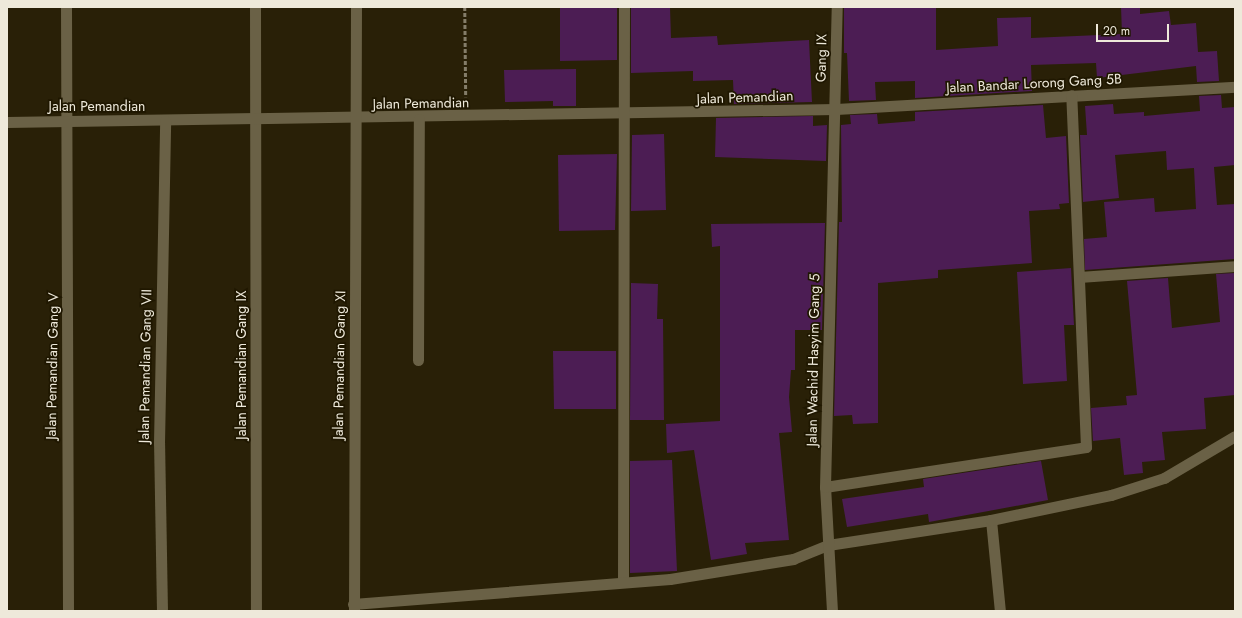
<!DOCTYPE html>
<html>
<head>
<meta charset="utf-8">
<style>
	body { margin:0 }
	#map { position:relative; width:1242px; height:618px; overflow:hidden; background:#292007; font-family:Jost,sans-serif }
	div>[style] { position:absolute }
	.building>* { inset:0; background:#4c1d54 }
	.path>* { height:2.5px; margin-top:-1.25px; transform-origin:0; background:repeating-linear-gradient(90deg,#847d69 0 4px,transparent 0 6px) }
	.minor>* { height:11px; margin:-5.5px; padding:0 5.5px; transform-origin:5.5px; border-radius:5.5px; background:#6a6146 }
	span { translate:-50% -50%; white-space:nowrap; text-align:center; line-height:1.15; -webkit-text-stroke:3.5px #1f1700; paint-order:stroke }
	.street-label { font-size:14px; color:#eee9da }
	.frame { position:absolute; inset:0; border:8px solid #eee9da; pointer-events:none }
	.scale { position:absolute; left:1096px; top:24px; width:73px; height:18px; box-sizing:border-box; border:2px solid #eee9da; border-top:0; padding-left:5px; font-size:12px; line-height:14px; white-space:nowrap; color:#eee9da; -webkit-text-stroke:3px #1f1700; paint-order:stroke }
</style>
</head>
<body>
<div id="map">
	<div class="building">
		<i style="clip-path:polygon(560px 7px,617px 7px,617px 60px,560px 61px)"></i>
		<i style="clip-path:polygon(631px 7px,670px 7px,671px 38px,717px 36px,718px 45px,809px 40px,812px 102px,734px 104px,733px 80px,693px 81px,693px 71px,631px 73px)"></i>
		<i style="clip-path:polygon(844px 7px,936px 7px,936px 50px,998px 46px,997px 18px,1031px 17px,1031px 38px,1122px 34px,1121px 7px,1140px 7px,1140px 14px,1169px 11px,1171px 25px,1196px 23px,1198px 52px,1217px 51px,1219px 81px,1197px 82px,1196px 66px,1097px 78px,1096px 63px,1031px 65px,1032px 91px,915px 98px,915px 81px,875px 82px,876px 100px,849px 101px,847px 53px,844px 53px)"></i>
		<i style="clip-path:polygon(576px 69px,576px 106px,553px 106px,553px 101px,505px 102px,504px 70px)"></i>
		<i style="clip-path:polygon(1221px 95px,1222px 108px,1235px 107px,1235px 165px,1214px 167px,1217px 205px,1235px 204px,1235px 259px,1085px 270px,1084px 239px,1107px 237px,1104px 202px,1154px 198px,1155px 212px,1196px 209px,1194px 168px,1167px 170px,1166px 151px,1115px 155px,1119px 198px,1083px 202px,1080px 135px,1087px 135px,1085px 106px,1113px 104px,1114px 114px,1144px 112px,1144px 116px,1200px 111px,1199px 96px)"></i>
		<i style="clip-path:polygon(1043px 105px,1046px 138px,1066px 136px,1069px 203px,1059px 204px,1060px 209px,1029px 211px,1032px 263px,938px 270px,938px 278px,878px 283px,878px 423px,853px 424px,852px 415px,834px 416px,839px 222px,842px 222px,841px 125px,851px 124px,850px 115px,877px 114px,878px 124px,915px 121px,915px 112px)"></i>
		<i style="clip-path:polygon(813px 116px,813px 126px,827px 125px,826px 161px,715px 157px,716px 118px)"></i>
		<i style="clip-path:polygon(664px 134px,666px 210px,631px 211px,632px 135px)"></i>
		<i style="clip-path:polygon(617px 154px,615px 230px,559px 231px,558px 155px)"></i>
		<i style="clip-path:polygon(825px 223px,822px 330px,795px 330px,795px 370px,791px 370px,789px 397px,792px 432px,779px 433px,789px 540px,745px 543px,747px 554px,711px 560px,694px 450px,667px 453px,666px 424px,720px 421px,720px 246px,712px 247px,711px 224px)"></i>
		<i style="clip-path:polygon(1071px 268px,1074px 325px,1064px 325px,1067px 381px,1023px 384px,1017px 272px)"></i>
		<i style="clip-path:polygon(1235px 273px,1235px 395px,1204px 398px,1206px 429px,1162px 432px,1165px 460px,1142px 462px,1143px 473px,1124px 475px,1120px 438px,1093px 441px,1091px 408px,1127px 405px,1126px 396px,1137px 395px,1127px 281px,1168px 278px,1172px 328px,1220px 322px,1216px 274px)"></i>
		<i style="clip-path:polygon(631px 283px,658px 284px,657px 319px,663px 319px,664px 420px,630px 420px)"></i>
		<i style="clip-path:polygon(553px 351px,616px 351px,616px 409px,554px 409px)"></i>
		<i style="clip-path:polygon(672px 460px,677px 571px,630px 573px,630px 461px)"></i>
		<i style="clip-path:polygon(1041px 461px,1048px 500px,929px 522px,928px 514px,847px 527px,842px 499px,924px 487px,923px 479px)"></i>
	</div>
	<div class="path">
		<i style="left:465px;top:7px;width:90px;rotate:89.4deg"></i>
	</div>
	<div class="minor">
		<i style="left:66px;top:7px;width:604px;rotate:89.81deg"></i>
		<i style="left:255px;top:7px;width:604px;rotate:89.91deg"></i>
		<i style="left:7px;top:122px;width:829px;rotate:-0.9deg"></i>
		<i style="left:836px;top:109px;width:400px;rotate:-3.2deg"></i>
		<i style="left:1079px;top:277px;width:156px;rotate:-4deg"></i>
		<i style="left:418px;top:360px;width:241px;rotate:-89.8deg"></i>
		<i style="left:825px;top:487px;width:264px;rotate:-8.7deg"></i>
		<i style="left:1086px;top:447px;width:352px;rotate:-92.4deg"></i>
		<i style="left:991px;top:520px;width:91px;rotate:84.4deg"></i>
		<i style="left:623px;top:581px;width:574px;rotate:-89.9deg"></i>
		<i style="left:353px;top:604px;width:318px;rotate:-4.5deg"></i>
		<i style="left:670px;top:579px;width:125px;rotate:-9.2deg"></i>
		<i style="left:793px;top:559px;width:38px;rotate:-22deg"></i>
		<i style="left:828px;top:545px;width:165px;rotate:-8.7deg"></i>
		<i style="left:991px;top:520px;width:123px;rotate:-11.8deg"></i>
		<i style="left:1111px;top:495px;width:56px;rotate:-17.8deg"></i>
		<i style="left:1164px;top:478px;width:82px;rotate:-30.6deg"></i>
		<i style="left:354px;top:610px;width:603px;rotate:-89.81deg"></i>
		<i style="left:162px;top:611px;width:168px;rotate:-91deg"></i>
		<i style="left:159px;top:443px;width:322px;rotate:-88.9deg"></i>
		<i style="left:832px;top:611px;width:124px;rotate:-93.2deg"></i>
		<i style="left:825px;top:487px;width:480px;rotate:-88.6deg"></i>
	</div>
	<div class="street-label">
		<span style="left:821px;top:58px;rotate:-89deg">Gang IX</span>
		<span style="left:1034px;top:83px;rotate:-3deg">Jalan Bandar Lorong Gang 5B</span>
		<span style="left:745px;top:97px;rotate:-2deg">Jalan Pemandian</span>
		<span style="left:421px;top:103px;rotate:-1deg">Jalan Pemandian</span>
		<span style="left:97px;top:106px">Jalan Pemandian</span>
		<span style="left:813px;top:360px;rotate:-89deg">Jalan Wachid Hasyim Gang 5</span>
		<span style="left:241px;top:365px;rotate:-90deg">Jalan Pemandian Gang IX</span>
		<span style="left:339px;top:365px;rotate:-89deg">Jalan Pemandian Gang XI</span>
		<span style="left:52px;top:366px;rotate:-89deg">Jalan Pemandian Gang V</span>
		<span style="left:145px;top:366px;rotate:-89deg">Jalan Pemandian Gang VII</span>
	</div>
	<div class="frame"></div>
	<div class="scale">20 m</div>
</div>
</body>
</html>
